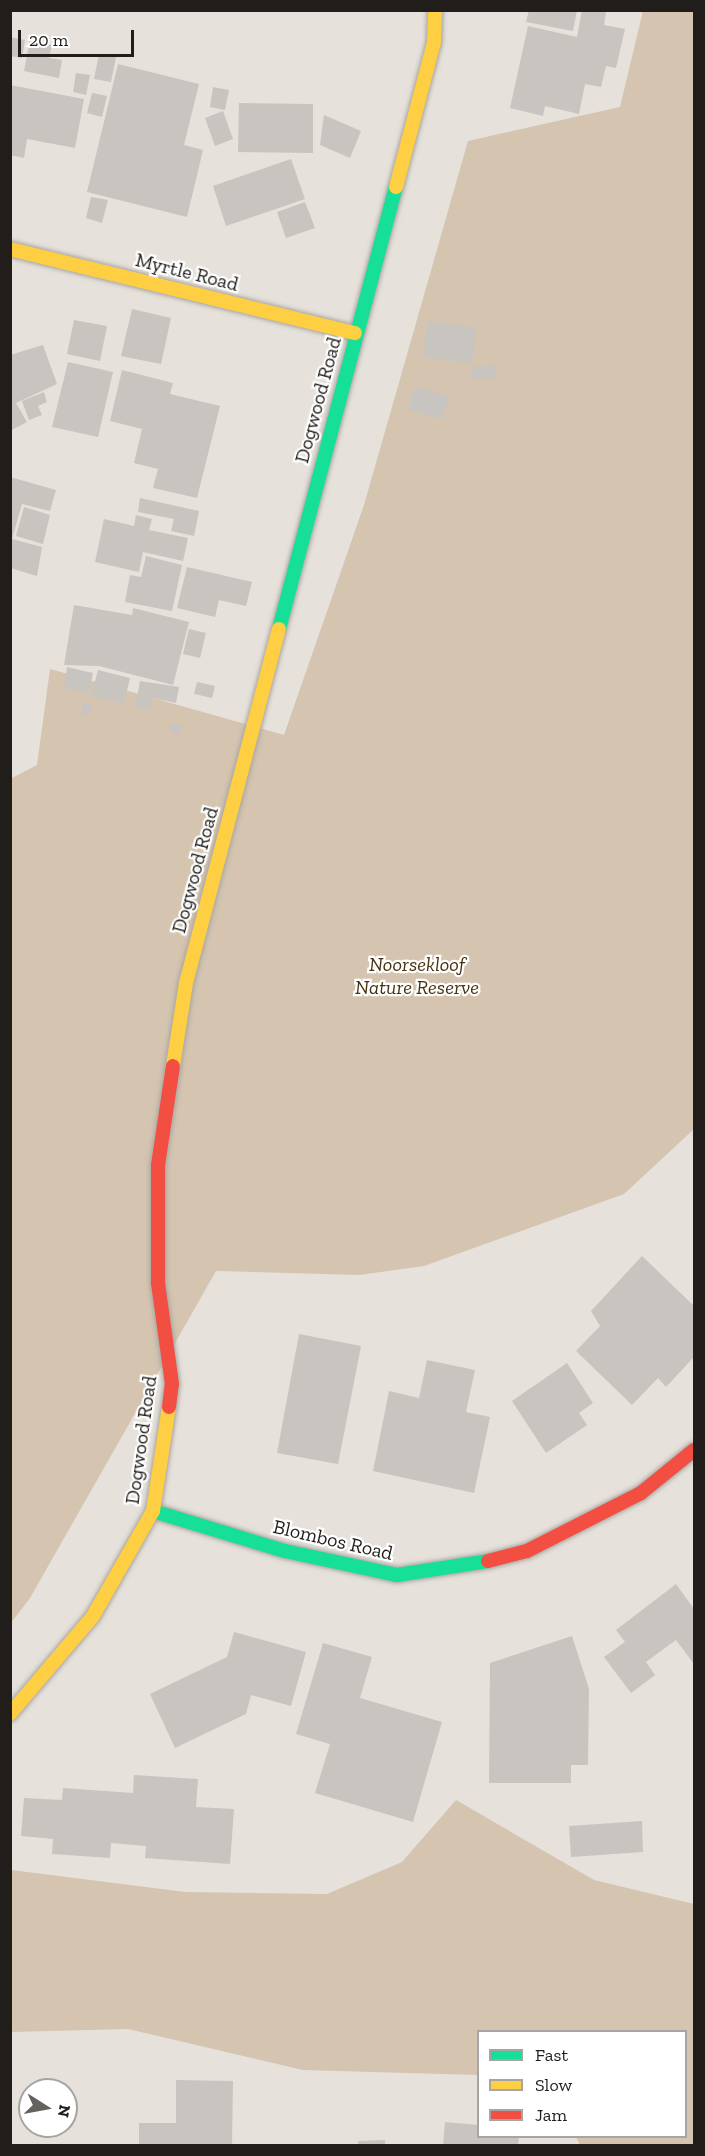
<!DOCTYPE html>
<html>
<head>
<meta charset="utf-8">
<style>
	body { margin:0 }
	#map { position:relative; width:705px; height:2156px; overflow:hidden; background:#e6e1db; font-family:"Zilla Slab",serif }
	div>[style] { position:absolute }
	.green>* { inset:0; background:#d4c4b0 }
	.building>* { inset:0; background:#c8c4c0 }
	.roads { filter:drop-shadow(0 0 2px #aaa6a2) drop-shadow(0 0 2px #aaa6a2) }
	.fast>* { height:14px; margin:-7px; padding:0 7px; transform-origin:7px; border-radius:7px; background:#16e098 }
	.slow>* { height:14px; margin:-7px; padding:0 7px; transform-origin:7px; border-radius:7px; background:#ffcf43 }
	.jam>* { height:14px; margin:-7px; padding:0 7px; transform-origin:7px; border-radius:7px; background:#f24e42 }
	span { translate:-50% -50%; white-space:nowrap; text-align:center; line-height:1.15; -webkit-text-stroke:4.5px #fff; paint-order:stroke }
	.street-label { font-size:20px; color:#201d1a }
	.park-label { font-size:20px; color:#463110; font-style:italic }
	.frame { position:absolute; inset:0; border:12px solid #201d1a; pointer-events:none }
	.legend { position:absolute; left:477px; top:2030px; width:210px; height:108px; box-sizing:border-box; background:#fff; border:2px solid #a6a5a3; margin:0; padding:8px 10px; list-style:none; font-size:18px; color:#201d1a }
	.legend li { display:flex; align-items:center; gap:12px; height:30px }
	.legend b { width:30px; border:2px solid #a6a5a3 }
	.north { position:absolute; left:18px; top:2078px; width:60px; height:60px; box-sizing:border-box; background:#fff; border:2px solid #a6a5a3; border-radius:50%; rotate:101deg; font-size:16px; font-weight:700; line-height:24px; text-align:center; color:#201d1a }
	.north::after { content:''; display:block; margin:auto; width:21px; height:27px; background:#65625e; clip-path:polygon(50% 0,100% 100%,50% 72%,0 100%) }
	.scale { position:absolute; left:18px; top:30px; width:116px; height:27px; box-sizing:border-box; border:3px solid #201d1a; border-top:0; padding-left:8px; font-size:18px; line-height:21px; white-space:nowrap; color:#201d1a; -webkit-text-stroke:4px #fff; paint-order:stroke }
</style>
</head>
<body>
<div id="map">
	<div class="green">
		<i style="clip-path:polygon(643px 11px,694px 11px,694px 1129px,624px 1194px,424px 1266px,359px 1275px,216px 1271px,30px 1598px,11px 1623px,10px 779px,37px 765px,50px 669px,284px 735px,364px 505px,468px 141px,620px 107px)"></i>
		<i style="clip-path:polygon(456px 1800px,594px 1880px,694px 1904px,694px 2145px,580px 2145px,576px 2137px,686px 2136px,686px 2032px,478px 2032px,478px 2075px,303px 2070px,128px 2029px,11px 2032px,11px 1870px,185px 1892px,327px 1894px,402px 1862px)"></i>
	</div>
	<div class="building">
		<i style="clip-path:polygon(529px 10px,577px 10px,573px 31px,526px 22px)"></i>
		<i style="clip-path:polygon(582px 10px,606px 12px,604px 25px,625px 29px,616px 68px,606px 66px,601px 87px,585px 84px,579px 114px,545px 106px,543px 116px,510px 108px,528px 26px,577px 37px)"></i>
		<i style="clip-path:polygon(10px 37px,25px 40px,22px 58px,10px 56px)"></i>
		<i style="clip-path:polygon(30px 40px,52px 45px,49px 58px,62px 60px,59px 78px,24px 71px)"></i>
		<i style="clip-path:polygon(99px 54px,116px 57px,111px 82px,94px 79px)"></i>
		<i style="clip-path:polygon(118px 64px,199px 84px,184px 145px,203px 150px,187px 217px,87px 192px)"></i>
		<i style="clip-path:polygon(76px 73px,90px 75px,86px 95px,73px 92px)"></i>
		<i style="clip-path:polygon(10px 85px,84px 99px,75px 148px,27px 139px,24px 158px,10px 155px)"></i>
		<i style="clip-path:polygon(213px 87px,229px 90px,225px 110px,210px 107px)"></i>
		<i style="clip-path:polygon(92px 93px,107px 96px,102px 117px,87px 113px)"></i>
		<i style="clip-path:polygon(239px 103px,313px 104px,313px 153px,238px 152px)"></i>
		<i style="clip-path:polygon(223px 111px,233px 139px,215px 146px,205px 118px)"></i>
		<i style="clip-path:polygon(324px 115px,361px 131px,350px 158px,320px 145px)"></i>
		<i style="clip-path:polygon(291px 159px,305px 199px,226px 226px,213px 186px)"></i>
		<i style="clip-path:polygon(91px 197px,108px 200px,102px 223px,86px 218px)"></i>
		<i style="clip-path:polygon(305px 202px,315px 228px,286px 238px,277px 212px)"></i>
		<i style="clip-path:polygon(132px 309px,171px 318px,161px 364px,121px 356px)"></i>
		<i style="clip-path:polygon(74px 320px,107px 326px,100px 361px,67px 354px)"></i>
		<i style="clip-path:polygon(428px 321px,476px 328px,472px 363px,423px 357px)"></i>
		<i style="clip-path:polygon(43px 345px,57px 384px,16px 403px,27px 422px,10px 431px,10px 355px)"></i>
		<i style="clip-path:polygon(68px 362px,113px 372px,98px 437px,52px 427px)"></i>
		<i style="clip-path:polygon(495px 366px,496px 378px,472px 379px,472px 367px)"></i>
		<i style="clip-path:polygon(122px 370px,173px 383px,170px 394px,220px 406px,197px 498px,153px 488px,158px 469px,134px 463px,142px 429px,110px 421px)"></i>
		<i style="clip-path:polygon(415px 387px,449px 396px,442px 419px,408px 410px)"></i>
		<i style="clip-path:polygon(44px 392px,47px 402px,38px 406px,42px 415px,29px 420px,22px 401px)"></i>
		<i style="clip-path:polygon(10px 477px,56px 490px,50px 511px,22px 504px,12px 539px,42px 547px,37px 576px,10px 568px)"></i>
		<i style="clip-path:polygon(140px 498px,199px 511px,194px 536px,171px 531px,174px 519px,138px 512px)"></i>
		<i style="clip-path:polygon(24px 507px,50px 515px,43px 544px,16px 536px)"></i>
		<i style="clip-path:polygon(136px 515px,152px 519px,149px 530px,188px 538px,183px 561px,143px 552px,139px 572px,95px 562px,104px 519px,134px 526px)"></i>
		<i style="clip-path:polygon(146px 556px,182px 565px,172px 611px,125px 602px,130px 575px,141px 577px)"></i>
		<i style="clip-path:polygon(187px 567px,252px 582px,246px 606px,219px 600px,215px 617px,177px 608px)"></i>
		<i style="clip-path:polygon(74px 605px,132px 615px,133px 608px,189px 622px,173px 685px,99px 666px,64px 665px)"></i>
		<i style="clip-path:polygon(189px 629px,206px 633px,200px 658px,183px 654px)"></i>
		<i style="clip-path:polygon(67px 667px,93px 673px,89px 693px,64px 688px)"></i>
		<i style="clip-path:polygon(98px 670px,130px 678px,124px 704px,91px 696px)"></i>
		<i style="clip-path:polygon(140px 681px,179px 687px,176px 703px,152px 698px,150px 710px,135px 708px)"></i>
		<i style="clip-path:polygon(197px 682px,215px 686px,212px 698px,194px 694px)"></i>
		<i style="clip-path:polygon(82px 703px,91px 704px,90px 715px,81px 714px)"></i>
		<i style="clip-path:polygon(171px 724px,181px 725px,181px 734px,170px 733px)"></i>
		<i style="clip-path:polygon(642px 1256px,694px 1306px,694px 1357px,666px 1387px,658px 1378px,632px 1405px,576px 1351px,600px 1326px,591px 1311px)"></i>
		<i style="clip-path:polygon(299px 1334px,361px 1346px,338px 1464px,277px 1453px)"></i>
		<i style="clip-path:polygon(427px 1360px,475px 1370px,466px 1412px,490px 1417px,474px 1493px,373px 1471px,389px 1391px,419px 1398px)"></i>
		<i style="clip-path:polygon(567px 1363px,593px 1403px,579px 1413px,587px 1425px,546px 1453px,512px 1401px)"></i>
		<i style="clip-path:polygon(676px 1584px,694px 1609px,694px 1664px,676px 1640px,646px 1662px,655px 1675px,631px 1693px,604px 1657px,625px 1642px,616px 1630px)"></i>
		<i style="clip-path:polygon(234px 1632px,306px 1652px,291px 1706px,251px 1695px,246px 1714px,175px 1748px,150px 1694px,227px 1657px)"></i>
		<i style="clip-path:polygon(572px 1636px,589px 1689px,588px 1765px,571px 1765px,571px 1783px,489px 1783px,490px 1663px)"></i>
		<i style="clip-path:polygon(323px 1643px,372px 1657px,360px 1698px,442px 1722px,413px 1822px,315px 1793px,330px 1744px,296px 1734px)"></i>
		<i style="clip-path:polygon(134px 1775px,198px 1779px,196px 1807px,234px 1809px,230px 1864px,145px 1858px,146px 1846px,111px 1843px,110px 1858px,52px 1854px,53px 1839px,21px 1836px,24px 1798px,62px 1800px,63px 1788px,133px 1793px)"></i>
		<i style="clip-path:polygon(642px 1821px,643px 1852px,571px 1857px,569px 1826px)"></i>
		<i style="clip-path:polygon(176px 2080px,233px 2081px,232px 2146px,139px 2146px,139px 2123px,176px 2123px)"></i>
		<i style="clip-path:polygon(445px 2122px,478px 2125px,478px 2136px,519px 2136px,518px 2146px,443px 2146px)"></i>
		<i style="clip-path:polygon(385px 2140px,385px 2146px,358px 2146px,358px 2141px)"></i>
	</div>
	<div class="roads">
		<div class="fast">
			<i style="left:279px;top:629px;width:457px;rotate:-75.2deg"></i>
			<i style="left:153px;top:1511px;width:138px;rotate:16.9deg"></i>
			<i style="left:285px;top:1551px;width:115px;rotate:12.1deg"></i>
			<i style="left:397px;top:1575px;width:92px;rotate:-8.7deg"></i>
		</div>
		<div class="slow">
			<i style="left:396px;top:187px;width:150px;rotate:-75.3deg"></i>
			<i style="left:434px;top:42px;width:32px;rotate:-88deg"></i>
			<i style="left:10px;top:249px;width:355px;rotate:13.7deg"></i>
			<i style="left:173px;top:1066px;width:84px;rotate:-81.1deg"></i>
			<i style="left:186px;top:983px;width:366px;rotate:-75.3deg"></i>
			<i style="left:10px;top:1714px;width:128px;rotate:-49.7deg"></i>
			<i style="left:93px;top:1616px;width:121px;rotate:-60.3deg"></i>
			<i style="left:153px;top:1511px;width:105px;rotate:-81.3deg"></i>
		</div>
		<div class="jam">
			<i style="left:169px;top:1407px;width:23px;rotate:-83deg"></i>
			<i style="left:172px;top:1384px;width:102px;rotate:-97.9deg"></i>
			<i style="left:158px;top:1283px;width:118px;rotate:-90deg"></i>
			<i style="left:158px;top:1165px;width:100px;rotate:-81.4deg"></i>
			<i style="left:488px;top:1561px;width:40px;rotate:-14.4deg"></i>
			<i style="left:527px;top:1551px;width:128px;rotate:-27deg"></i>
			<i style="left:641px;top:1493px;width:68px;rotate:-39.1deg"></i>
		</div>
	</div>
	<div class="street-label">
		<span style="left:187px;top:272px;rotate:14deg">Myrtle Road</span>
		<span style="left:318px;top:400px;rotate:-75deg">Dogwood Road</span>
		<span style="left:195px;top:870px;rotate:-75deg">Dogwood Road</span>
		<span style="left:141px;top:1440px;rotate:-82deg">Dogwood Road</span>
		<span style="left:333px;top:1540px;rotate:13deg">Blombos Road</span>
	</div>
	<div class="park-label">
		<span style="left:417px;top:976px">Noorsekloof<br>Nature Reserve</span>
	</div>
	<div class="frame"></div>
	<ul class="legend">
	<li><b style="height:8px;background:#16e098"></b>Fast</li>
	<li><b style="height:8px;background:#ffcf43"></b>Slow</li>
	<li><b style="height:8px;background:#f24e42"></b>Jam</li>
	</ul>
	<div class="north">N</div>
	<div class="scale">20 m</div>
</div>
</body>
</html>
